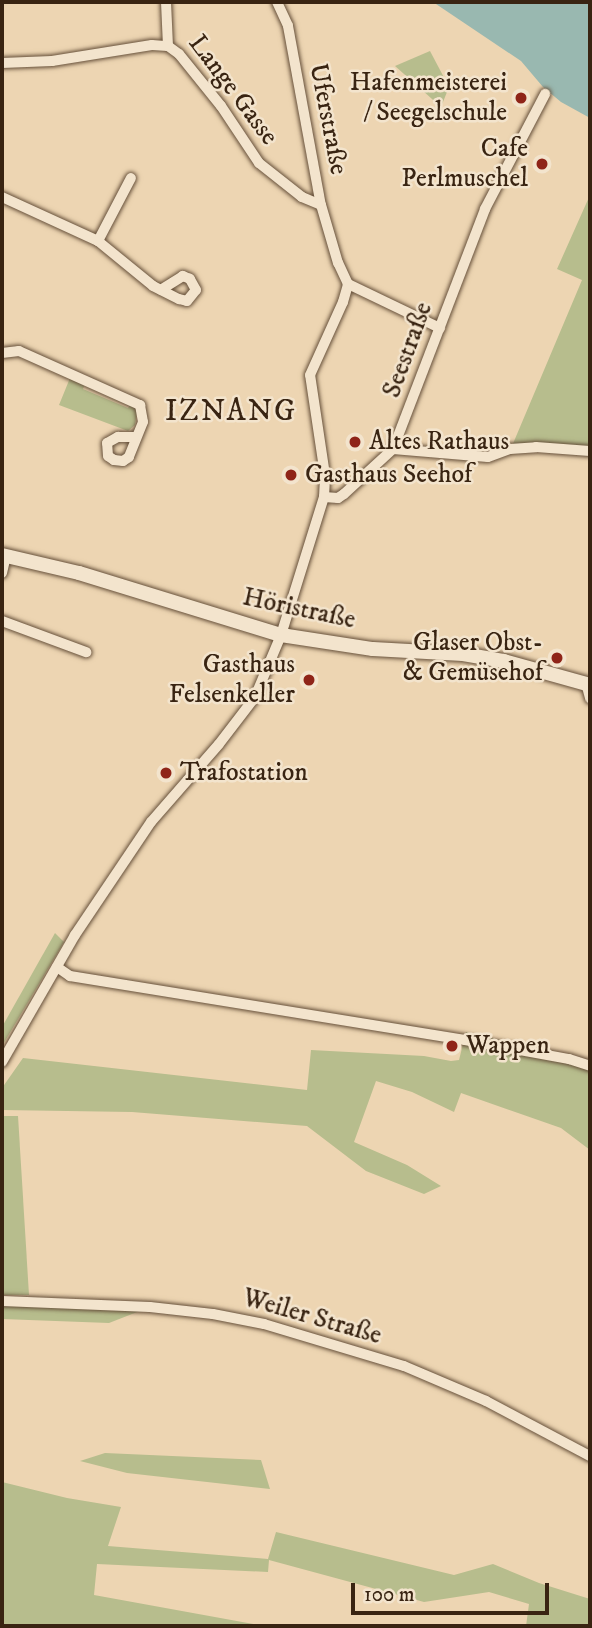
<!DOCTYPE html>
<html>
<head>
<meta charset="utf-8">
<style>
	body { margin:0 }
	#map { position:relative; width:592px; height:1628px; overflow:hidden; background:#edd5b2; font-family:"IM FELL DW Pica",serif }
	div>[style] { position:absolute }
	.green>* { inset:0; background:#b7bd8d }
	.water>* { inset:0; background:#99b8b0 }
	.roads { filter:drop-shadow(0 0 2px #66503a) drop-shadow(0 0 2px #66503a) }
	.minor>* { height:10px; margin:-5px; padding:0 5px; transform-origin:5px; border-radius:5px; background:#f3e4cd }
	.secondary>* { height:14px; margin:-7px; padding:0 7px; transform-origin:7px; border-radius:7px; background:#f3e4cd }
	.dots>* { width:19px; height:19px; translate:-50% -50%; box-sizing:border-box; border:4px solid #f3e4cd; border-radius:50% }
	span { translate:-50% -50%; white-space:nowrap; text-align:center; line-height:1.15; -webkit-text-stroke:5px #f3e4cd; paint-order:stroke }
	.poi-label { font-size:26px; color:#392412 }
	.right { translate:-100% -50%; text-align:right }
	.left { translate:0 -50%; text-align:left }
	.street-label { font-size:26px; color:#392412 }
	.quarter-label { font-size:30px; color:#392412; letter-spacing:2px }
	.frame { position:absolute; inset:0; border:4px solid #392412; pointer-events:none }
	.scale { position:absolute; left:351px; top:1583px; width:198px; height:32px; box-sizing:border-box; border:4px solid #392412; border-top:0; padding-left:9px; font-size:21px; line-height:24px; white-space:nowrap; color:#392412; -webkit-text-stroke:5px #f3e4cd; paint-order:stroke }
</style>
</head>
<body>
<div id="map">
	<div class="green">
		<i style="clip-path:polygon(430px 51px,449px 87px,441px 107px,395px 66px)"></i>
		<i style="clip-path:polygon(590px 195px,590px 447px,557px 444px,512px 446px,582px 280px,557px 269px)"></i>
		<i style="clip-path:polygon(70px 378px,85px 384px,83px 389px,128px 408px,131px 403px,137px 411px,135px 425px,128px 431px,59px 405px)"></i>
		<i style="clip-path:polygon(55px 933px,64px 942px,2px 1046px,2px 1027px)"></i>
		<i style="clip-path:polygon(466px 1032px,590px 1061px,590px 1150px,561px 1128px,461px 1093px,454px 1112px,412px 1092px,376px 1081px,354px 1142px,407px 1165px,441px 1186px,424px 1194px,366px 1171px,307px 1126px,132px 1112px,2px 1110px,2px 1088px,23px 1058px,307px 1090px,311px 1050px,424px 1056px,451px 1061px,459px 1060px)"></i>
		<i style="clip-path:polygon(2px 1116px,18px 1116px,29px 1295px,2px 1295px)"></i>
		<i style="clip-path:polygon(2px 1301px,150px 1307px,109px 1323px,2px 1319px)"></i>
		<i style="clip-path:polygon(105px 1453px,261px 1460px,270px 1489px,127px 1473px,80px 1461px)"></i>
		<i style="clip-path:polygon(2px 1482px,67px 1498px,121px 1507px,108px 1546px,268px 1559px,276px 1532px,454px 1575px,493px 1564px,539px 1583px,590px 1599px,590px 1626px,526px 1626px,529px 1604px,489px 1592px,424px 1602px,269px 1560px,268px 1572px,97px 1564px,94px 1595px,264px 1626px,2px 1626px)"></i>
	</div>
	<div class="water">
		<i style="clip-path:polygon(433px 2px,590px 2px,590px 118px,561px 102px,543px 87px,521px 61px)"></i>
	</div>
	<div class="roads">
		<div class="minor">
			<i style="left:166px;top:2px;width:44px;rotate:87.4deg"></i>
			<i style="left:277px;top:2px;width:26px;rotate:65deg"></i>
			<i style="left:288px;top:26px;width:182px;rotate:79.6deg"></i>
			<i style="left:2px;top:63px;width:50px;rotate:-2.3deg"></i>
			<i style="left:52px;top:61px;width:101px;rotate:-9.1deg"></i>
			<i style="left:152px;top:45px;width:16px;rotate:4deg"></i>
			<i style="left:2px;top:197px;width:106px;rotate:24.6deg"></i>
			<i style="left:98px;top:241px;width:71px;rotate:39.3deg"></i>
			<i style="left:153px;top:286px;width:29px;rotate:27deg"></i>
			<i style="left:179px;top:299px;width:8px;rotate:14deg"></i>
			<i style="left:187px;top:301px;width:14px;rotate:-51deg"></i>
			<i style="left:196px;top:290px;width:13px;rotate:-119deg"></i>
			<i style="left:190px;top:279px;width:8px;rotate:-157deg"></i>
			<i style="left:183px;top:276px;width:26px;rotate:148deg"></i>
			<i style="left:98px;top:241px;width:71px;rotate:-62.4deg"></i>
			<i style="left:348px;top:284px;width:102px;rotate:25.6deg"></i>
			<i style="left:2px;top:353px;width:17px;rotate:-7deg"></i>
			<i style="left:19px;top:351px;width:133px;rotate:24.1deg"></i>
			<i style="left:140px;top:405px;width:17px;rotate:80deg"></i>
			<i style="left:143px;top:422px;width:38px;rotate:112deg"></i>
			<i style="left:129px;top:457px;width:7px;rotate:146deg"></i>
			<i style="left:123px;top:461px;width:9px;rotate:-174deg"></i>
			<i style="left:114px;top:460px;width:7px;rotate:-146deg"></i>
			<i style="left:108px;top:456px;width:13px;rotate:-94deg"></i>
			<i style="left:107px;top:443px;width:13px;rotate:-29deg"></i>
			<i style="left:118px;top:437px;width:17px"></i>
			<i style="left:393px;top:449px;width:95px;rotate:4.8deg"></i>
			<i style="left:488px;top:457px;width:23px;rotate:-20deg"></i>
			<i style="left:510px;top:449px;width:26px;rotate:-4deg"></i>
			<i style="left:536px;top:447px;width:54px;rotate:4.2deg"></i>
			<i style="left:324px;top:497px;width:14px;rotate:4deg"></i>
			<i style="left:338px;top:498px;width:7px;rotate:-34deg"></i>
			<i style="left:344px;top:494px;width:67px;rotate:-42.6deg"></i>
			<i style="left:393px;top:449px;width:257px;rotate:-69deg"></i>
			<i style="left:485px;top:209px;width:130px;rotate:-62.4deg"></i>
			<i style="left:2px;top:573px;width:17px;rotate:-77deg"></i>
			<i style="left:2px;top:621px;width:90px;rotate:20.3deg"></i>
			<i style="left:586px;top:683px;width:16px;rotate:75deg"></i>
			<i style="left:57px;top:967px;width:16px;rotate:35deg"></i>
			<i style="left:70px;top:976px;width:400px;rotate:9.2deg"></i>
			<i style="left:465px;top:1040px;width:106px;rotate:10.4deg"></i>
			<i style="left:569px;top:1059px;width:22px;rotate:18deg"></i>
			<i style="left:2px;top:1062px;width:146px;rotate:-60.1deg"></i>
			<i style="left:75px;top:935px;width:136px;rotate:-56.1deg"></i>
			<i style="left:151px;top:822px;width:103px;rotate:-48.9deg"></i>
			<i style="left:219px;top:744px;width:59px;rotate:-52.5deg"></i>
			<i style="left:255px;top:697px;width:67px;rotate:-67.2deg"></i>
			<i style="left:281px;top:635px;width:145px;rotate:-72.7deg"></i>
			<i style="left:324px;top:497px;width:22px;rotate:-87deg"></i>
			<i style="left:325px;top:475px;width:101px;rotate:-98.5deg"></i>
			<i style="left:310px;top:375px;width:80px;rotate:-65.7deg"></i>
			<i style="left:343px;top:302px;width:19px;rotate:-74deg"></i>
			<i style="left:348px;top:284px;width:23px;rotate:-115deg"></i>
			<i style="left:338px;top:263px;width:60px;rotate:-106.3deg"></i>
			<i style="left:321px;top:205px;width:21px;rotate:-157deg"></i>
			<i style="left:302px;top:197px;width:55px;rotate:-141.7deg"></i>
			<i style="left:259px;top:163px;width:69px;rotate:-123.7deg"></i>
			<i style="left:221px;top:106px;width:67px;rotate:-128.9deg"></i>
			<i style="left:179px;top:54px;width:14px;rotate:-144deg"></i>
			<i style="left:2px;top:1301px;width:148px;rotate:2.3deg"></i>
			<i style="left:150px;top:1307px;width:63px;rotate:6.3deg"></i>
			<i style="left:213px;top:1314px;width:52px;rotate:11.1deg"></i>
			<i style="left:264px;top:1324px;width:146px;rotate:16.7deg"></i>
			<i style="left:404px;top:1366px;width:89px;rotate:23.1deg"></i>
			<i style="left:486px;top:1401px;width:118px;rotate:27.9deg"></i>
		</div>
		<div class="secondary">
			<i style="left:2px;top:555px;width:79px;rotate:13.2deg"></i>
			<i style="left:79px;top:573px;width:211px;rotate:17.1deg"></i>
			<i style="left:281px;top:635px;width:93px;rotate:8.7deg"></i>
			<i style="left:373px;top:649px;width:90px;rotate:3.2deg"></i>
			<i style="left:463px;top:654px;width:42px;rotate:9.7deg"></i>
			<i style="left:504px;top:661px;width:89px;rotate:15.6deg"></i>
		</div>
	</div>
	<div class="dots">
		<i style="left:521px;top:98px;background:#8f2418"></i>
		<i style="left:542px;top:164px;background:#8f2418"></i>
		<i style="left:355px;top:442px;background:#8f2418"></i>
		<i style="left:291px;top:475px;background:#8f2418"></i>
		<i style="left:557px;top:658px;background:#8f2418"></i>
		<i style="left:309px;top:680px;background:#8f2418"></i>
		<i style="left:166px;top:773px;background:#8f2418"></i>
		<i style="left:452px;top:1046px;background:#8f2418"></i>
	</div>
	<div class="poi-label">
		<span class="right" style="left:507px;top:98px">Hafenmeisterei<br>/ Seegelschule</span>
		<span class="right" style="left:528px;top:164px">Cafe<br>Perlmuschel</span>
		<span class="left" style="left:369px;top:442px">Altes Rathaus</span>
		<span class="left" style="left:305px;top:475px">Gasthaus Seehof</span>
		<span class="right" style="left:543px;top:658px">Glaser Obst-<br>&amp; Gemüsehof</span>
		<span class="right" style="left:295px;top:680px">Gasthaus<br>Felsenkeller</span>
		<span class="left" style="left:180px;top:773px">Trafostation</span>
		<span class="left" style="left:466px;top:1046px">Wappen</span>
	</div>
	<div class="street-label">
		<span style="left:233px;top:90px;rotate:53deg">Lange Gasse</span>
		<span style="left:328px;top:119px;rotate:79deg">Uferstraße</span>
		<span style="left:408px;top:350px;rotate:-70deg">Seestraße</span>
		<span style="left:299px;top:609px;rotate:12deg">Höristraße</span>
		<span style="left:312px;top:1317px;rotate:16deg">Weiler Straße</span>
	</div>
	<div class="quarter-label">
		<span style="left:231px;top:412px">IZNANG</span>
	</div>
	<div class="frame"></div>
	<div class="scale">100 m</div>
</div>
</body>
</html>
